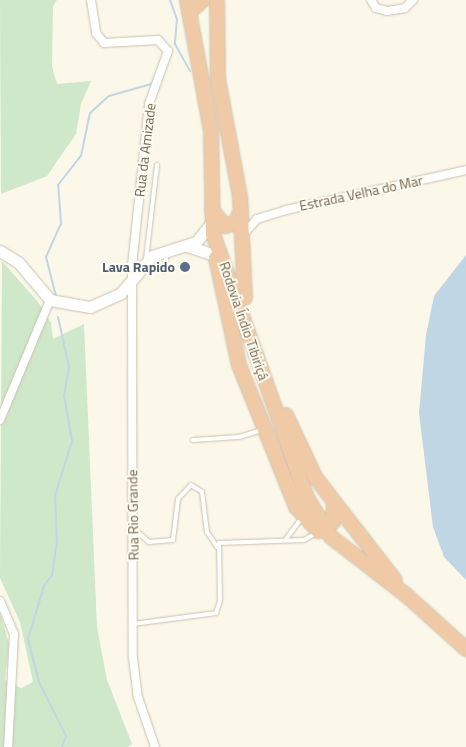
<!DOCTYPE html>
<html>
<head>
<meta charset="utf-8">
<style>
	body { margin:0 }
	#map { position:relative; width:466px; height:747px; overflow:hidden; background:#fbf8ea; font-family:"Titillium Web",sans-serif }
	div>[style] { position:absolute }
	.green>* { inset:0; background:#cfe8c9 }
	.water>* { inset:0; background:#c0d6e4 }
	.stream>* { height:2px; margin:-1px; padding:0 1px; transform-origin:1px; border-radius:1px; background:#c0d6e4 }
	.roads { filter:drop-shadow(0 0 1px #cac1ae) drop-shadow(0 0 1px #cac1ae) }
	.lane>* { height:4px; margin:-2px; padding:0 2px; transform-origin:2px; border-radius:2px; background:#fff }
	.street>* { height:8px; margin:-4px; padding:0 4px; transform-origin:4px; border-radius:4px; background:#fff }
	.secondary>* { height:11px; margin:-5.5px; padding:0 5.5px; transform-origin:5.5px; border-radius:5.5px; background:#fff }
	.highway>* { height:14px; margin:-7px; padding:0 7px; transform-origin:7px; border-radius:7px; background:#f0caa6 }
	.dots>* { width:14px; height:14px; translate:-50% -50%; box-sizing:border-box; border:2px solid #fefcf1; border-radius:50% }
	span { translate:-50% -50%; white-space:nowrap; text-align:center; line-height:1.15; -webkit-text-stroke:4px #fefcf1; paint-order:stroke }
	.street-label { font-size:14px; color:#74654f }
	.service-label { font-size:14px; color:#4e5e75; font-weight:700 }
	.right { translate:-100% -50%; text-align:right }
</style>
</head>
<body>
<div id="map">
	<div class="green">
		<i style="clip-path:polygon(0 0,57px 0,53px 6px,52px 66px,57px 84px,91px 81px,81px 104px,76px 134px,47px 176px,1px 194px)"></i>
		<i style="clip-path:polygon(2px 261px,38px 302px,51px 323px,53px 339px,84px 324px,97px 627px,107px 680px,132px 744px,128px 747px,0 747px,0 612px,9px 644px,5px 680px,21px 688px,33px 682px,20px 622px,0 578px)"></i>
	</div>
	<div class="water">
		<i style="clip-path:polygon(466px 255px,466px 580px,444px 557px,433px 527px,419px 413px,426px 335px,434px 296px)"></i>
	</div>
	<div class="stream">
		<i style="left:170px;top:0;width:20px;rotate:70deg"></i>
		<i style="left:177px;top:19px;width:25px;rotate:95deg"></i>
		<i style="left:175px;top:44px;width:31px;rotate:61deg"></i>
		<i style="left:56px;top:296px;width:40px;rotate:-104.4deg"></i>
		<i style="left:46px;top:257px;width:36px;rotate:-66deg"></i>
		<i style="left:61px;top:224px;width:39px;rotate:-94deg"></i>
		<i style="left:58px;top:185px;width:37px;rotate:-52deg"></i>
		<i style="left:81px;top:156px;width:44px;rotate:-78.2deg"></i>
		<i style="left:90px;top:113px;width:25px;rotate:-42deg"></i>
		<i style="left:109px;top:96px;width:44px;rotate:-15.9deg"></i>
		<i style="left:58px;top:317px;width:51px;rotate:77.6deg"></i>
		<i style="left:69px;top:367px;width:29px;rotate:100deg"></i>
		<i style="left:64px;top:396px;width:46px;rotate:79.9deg"></i>
		<i style="left:72px;top:441px;width:58px;rotate:107.2deg"></i>
		<i style="left:55px;top:496px;width:45px;rotate:87.5deg"></i>
		<i style="left:57px;top:541px;width:34px;rotate:98deg"></i>
		<i style="left:52px;top:575px;width:14px;rotate:126deg"></i>
		<i style="left:44px;top:586px;width:55px;rotate:106.8deg"></i>
		<i style="left:28px;top:639px;width:44px;rotate:75.7deg"></i>
		<i style="left:39px;top:682px;width:60px;rotate:63.4deg"></i>
		<i style="left:66px;top:736px;width:12px;rotate:110deg"></i>
	</div>
	<div class="roads">
		<div class="lane">
			<i style="left:146px;top:259px;width:95px;rotate:-83.3deg"></i>
			<i style="left:164px;top:271px;width:18px;rotate:-81deg"></i>
			<i style="left:193px;top:440px;width:46px;rotate:-3.7deg"></i>
			<i style="left:239px;top:437px;width:24px;rotate:-17deg"></i>
			<i style="left:134px;top:529px;width:20px;rotate:41deg"></i>
			<i style="left:149px;top:542px;width:24px;rotate:-5deg"></i>
			<i style="left:173px;top:540px;width:41px;rotate:-83deg"></i>
			<i style="left:178px;top:499px;width:19px;rotate:-47deg"></i>
			<i style="left:191px;top:485px;width:13px;rotate:32deg"></i>
			<i style="left:202px;top:492px;width:40px;rotate:82.9deg"></i>
			<i style="left:207px;top:532px;width:18px;rotate:56deg"></i>
			<i style="left:286px;top:539px;width:26px;rotate:-53deg"></i>
			<i style="left:133px;top:624px;width:84px;rotate:-7.5deg"></i>
			<i style="left:216px;top:613px;width:13px;rotate:-72deg"></i>
			<i style="left:220px;top:601px;width:58px;rotate:-91deg"></i>
			<i style="left:219px;top:543px;width:85px;rotate:-2deg"></i>
			<i style="left:304px;top:540px;width:14px;rotate:-30deg"></i>
		</div>
		<div class="street">
			<i style="left:91px;top:0;width:33px;rotate:81deg"></i>
			<i style="left:96px;top:33px;width:13px;rotate:51deg"></i>
			<i style="left:104px;top:43px;width:54px;rotate:-3.2deg"></i>
			<i style="left:158px;top:40px;width:15px;rotate:48deg"></i>
			<i style="left:168px;top:51px;width:56px;rotate:109.7deg"></i>
			<i style="left:149px;top:104px;width:162px;rotate:96deg"></i>
			<i style="left:132px;top:265px;width:393px;rotate:89.9deg"></i>
			<i style="left:133px;top:658px;width:39px;rotate:83deg"></i>
			<i style="left:138px;top:697px;width:53px;rotate:71.2deg"></i>
			<i style="left:371px;top:0;width:9px;rotate:58deg"></i>
			<i style="left:376px;top:8px;width:11px;rotate:15deg"></i>
			<i style="left:387px;top:11px;width:18px;rotate:-9deg"></i>
			<i style="left:405px;top:8px;width:11px;rotate:-45deg"></i>
			<i style="left:243px;top:235px;width:21px;rotate:-49deg"></i>
			<i style="left:257px;top:219px;width:30px;rotate:-17deg"></i>
			<i style="left:286px;top:210px;width:184px;rotate:-12.5deg"></i>
			<i style="left:0;top:420px;width:130px;rotate:-67.4deg"></i>
			<i style="left:0;top:601px;width:36px;rotate:67deg"></i>
			<i style="left:14px;top:634px;width:113px;rotate:93deg"></i>
		</div>
		<div class="secondary">
			<i style="left:187px;top:246px;width:29px;rotate:18deg"></i>
			<i style="left:0;top:251px;width:22px;rotate:32deg"></i>
			<i style="left:19px;top:263px;width:48px;rotate:50deg"></i>
			<i style="left:50px;top:300px;width:41px;rotate:9.9deg"></i>
			<i style="left:90px;top:307px;width:34px;rotate:-24deg"></i>
			<i style="left:121px;top:293px;width:48px;rotate:-50deg"></i>
			<i style="left:152px;top:256px;width:46px;rotate:-17.7deg"></i>
			<i style="left:196px;top:242px;width:26px;rotate:-51deg"></i>
		</div>
		<div class="highway">
			<i style="left:187px;top:0;width:133px;rotate:79.6deg"></i>
			<i style="left:211px;top:131px;width:103px;rotate:88.9deg"></i>
			<i style="left:213px;top:234px;width:280px;rotate:70.4deg"></i>
			<i style="left:307px;top:498px;width:46px;rotate:58.4deg"></i>
			<i style="left:331px;top:537px;width:95px;rotate:37.7deg"></i>
			<i style="left:406px;top:595px;width:81px;rotate:42deg"></i>
			<i style="left:217px;top:0;width:79px;rotate:89.3deg"></i>
			<i style="left:218px;top:79px;width:119px;rotate:79.4deg"></i>
			<i style="left:240px;top:196px;width:102px;rotate:87.2deg"></i>
			<i style="left:194px;top:8px;width:12px;rotate:-42deg"></i>
			<i style="left:212px;top:210px;width:21px;rotate:51deg"></i>
			<i style="left:225px;top:226px;width:10px;rotate:-17deg"></i>
			<i style="left:235px;top:223px;width:13px;rotate:-63deg"></i>
			<i style="left:216px;top:258px;width:109px;rotate:77.9deg"></i>
			<i style="left:239px;top:365px;width:153px;rotate:68.1deg"></i>
			<i style="left:296px;top:507px;width:33px;rotate:47deg"></i>
			<i style="left:318px;top:531px;width:17px;rotate:-31deg"></i>
			<i style="left:333px;top:522px;width:18px;rotate:-87deg"></i>
			<i style="left:286px;top:415px;width:68px;rotate:64.9deg"></i>
			<i style="left:315px;top:477px;width:130px;rotate:52.2deg"></i>
		</div>
	</div>
	<div class="dots">
		<i style="left:185px;top:267px;background:#5c6f8a"></i>
	</div>
	<div class="street-label">
		<span style="left:145px;top:150px;rotate:-83deg">Rua da Amizade</span>
		<span style="left:361px;top:193px;rotate:-12deg">Estrada Velha do Mar</span>
		<span style="left:244px;top:321px;rotate:71deg">Rodovia Índio Tibiriçá</span>
		<span style="left:133px;top:515px;rotate:-91deg">Rua Rio Grande</span>
	</div>
	<div class="service-label">
		<span class="right" style="left:175px;top:267px">Lava Rapido</span>
	</div>
</div>
</body>
</html>
